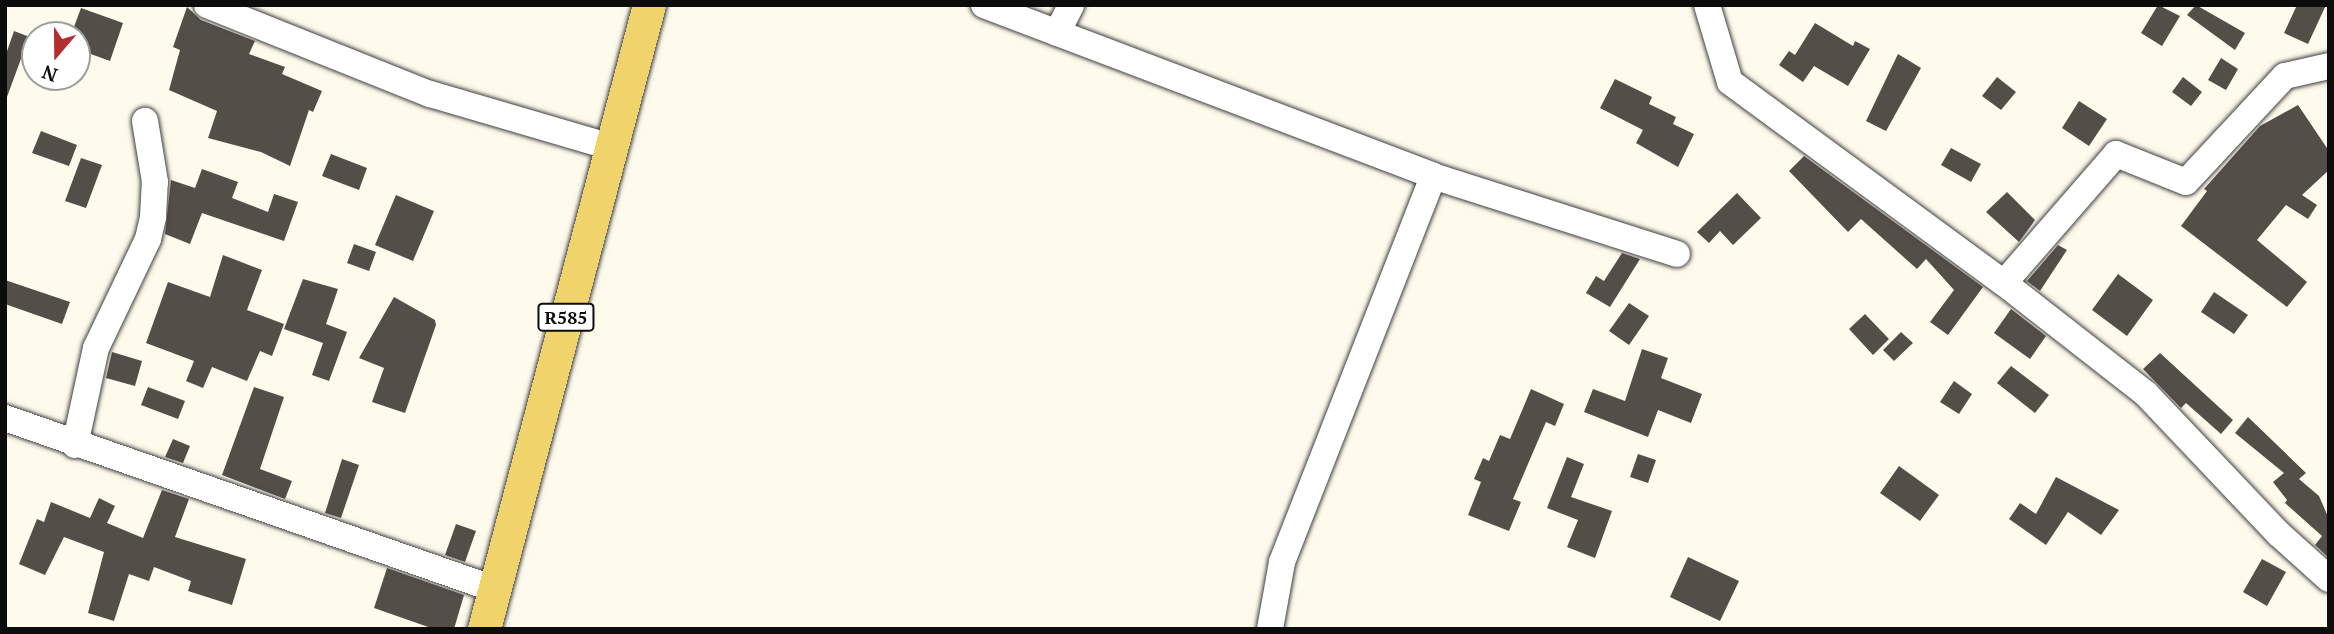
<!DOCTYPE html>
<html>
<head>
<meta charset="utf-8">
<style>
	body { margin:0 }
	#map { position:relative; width:2334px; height:634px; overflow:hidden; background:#fefbed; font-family:"PT Serif",serif }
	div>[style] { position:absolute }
	.building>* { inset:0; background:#544e49 }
	.roads { filter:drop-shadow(0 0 2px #3f3f3f) drop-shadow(0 0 2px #3f3f3f) }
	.minor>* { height:26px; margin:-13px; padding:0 13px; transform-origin:13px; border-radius:13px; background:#fff }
	.major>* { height:33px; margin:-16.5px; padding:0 16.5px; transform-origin:16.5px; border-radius:16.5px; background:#f0d36b }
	span { translate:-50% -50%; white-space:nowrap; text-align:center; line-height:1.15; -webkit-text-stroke:7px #fff; paint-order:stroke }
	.shield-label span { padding:2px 5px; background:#fff; border:2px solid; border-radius:5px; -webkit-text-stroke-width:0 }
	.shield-label { font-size:18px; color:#0c0c0c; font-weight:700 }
	.frame { position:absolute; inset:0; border:7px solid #0c0c0c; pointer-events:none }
	.north { position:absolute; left:21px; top:21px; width:70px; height:70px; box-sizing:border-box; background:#fff; border:2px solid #9e9e9e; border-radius:50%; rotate:200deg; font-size:19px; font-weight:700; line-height:28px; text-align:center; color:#0c0c0c }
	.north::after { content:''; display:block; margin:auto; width:24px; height:32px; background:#b32e30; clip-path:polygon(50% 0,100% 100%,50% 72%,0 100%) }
</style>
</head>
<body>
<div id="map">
	<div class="building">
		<i style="clip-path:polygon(2158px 5px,2180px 16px,2162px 46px,2141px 33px)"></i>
		<i style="clip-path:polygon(2196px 5px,2245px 33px,2235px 50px,2187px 15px)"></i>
		<i style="clip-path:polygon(2297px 5px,2326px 5px,2308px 44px,2284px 33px)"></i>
		<i style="clip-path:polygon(187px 7px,201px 20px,255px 41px,249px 54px,285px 67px,282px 74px,322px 91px,313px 112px,309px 110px,290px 166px,261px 152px,208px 138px,217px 111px,169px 90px,180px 50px,173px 47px)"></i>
		<i style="clip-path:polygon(81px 8px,123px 23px,110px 61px,77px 49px,77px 35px,71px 35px)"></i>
		<i style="clip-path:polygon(1815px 23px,1853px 46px,1855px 41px,1870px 49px,1848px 86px,1814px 66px,1803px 82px,1779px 65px,1789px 51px,1795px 55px)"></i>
		<i style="clip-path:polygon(14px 31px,35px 39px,35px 49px,32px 59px,22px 56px,7px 97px,5px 57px)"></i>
		<i style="clip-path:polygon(1898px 54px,1921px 68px,1886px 131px,1866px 121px)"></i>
		<i style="clip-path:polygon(2221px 58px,2238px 69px,2226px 90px,2208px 80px)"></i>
		<i style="clip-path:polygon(1997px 77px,2016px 92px,2001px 110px,1982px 96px)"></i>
		<i style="clip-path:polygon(2183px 77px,2202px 92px,2191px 106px,2172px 92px)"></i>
		<i style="clip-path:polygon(1615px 79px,1652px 97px,1649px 104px,1676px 117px,1673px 124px,1694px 134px,1678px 167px,1636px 143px,1643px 130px,1600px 108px)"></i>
		<i style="clip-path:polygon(2079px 101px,2107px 119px,2089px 146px,2062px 128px)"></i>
		<i style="clip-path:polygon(2298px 105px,2329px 151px,2329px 170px,2302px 195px,2317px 205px,2308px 219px,2286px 205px,2257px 240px,2307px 282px,2287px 307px,2181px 226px,2207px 191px,2204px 189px,2260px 126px)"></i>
		<i style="clip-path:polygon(41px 131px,77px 145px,69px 166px,32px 153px)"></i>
		<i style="clip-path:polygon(1951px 148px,1981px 164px,1971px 182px,1941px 165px)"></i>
		<i style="clip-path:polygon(331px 154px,367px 168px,359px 190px,322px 176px)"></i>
		<i style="clip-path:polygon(1804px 156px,1983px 287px,1948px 335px,1930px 322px,1954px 290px,1926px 259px,1917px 269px,1861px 219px,1848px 232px,1789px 171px)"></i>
		<i style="clip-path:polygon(81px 158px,102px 165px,86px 208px,65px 201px)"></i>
		<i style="clip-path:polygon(202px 169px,238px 182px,232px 198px,268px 212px,274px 194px,298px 202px,284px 241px,202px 213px,190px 244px,165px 234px,171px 180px,195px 188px)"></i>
		<i style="clip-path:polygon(2007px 192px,2035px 220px,2019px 242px,1986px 212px)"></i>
		<i style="clip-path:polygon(1737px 193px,1761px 218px,1733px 245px,1720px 231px,1709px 243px,1697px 232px)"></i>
		<i style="clip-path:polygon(396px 195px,434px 211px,413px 261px,375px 245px)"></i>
		<i style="clip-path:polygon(354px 244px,376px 252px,369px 271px,347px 263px)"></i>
		<i style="clip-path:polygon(2058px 245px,2067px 250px,2040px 291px,2027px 281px)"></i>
		<i style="clip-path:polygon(1622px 253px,1640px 259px,1610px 307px,1586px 293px,1596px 276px,1604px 281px)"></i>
		<i style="clip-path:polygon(223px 255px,262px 270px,247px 310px,284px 324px,272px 356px,260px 351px,247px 381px,212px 367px,203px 388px,186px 381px,194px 361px,146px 343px,168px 282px,210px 297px)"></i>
		<i style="clip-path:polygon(2118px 274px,2153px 300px,2127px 336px,2092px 310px)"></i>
		<i style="clip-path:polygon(303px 279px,338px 289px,326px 324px,347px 332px,329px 381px,312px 375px,323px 343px,284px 329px)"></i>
		<i style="clip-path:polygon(5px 280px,70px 302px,62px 324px,5px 304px)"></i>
		<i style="clip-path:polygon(2214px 292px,2248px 315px,2234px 334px,2201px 312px)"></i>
		<i style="clip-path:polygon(394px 297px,435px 320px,436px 325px,405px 413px,372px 402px,384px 368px,359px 358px)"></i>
		<i style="clip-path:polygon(1629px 303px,1649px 316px,1629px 345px,1609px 331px)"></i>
		<i style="clip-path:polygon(2011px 309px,2046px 336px,2030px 359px,1994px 333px)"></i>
		<i style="clip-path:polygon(1865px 314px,1889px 339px,1873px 355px,1849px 329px)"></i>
		<i style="clip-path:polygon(1901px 332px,1913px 343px,1894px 361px,1883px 350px)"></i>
		<i style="clip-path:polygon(1642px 349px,1668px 358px,1661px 378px,1702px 394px,1691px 423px,1658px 410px,1648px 437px,1584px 412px,1593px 389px,1625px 401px)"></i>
		<i style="clip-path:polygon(112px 352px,142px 361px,135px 386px,106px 378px)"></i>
		<i style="clip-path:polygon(2160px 353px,2233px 420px,2221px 434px,2186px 403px,2181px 408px,2143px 369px)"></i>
		<i style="clip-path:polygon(2011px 366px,2049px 395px,2035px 413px,1997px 383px)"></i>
		<i style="clip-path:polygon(1954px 381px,1972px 394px,1959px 414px,1940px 402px)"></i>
		<i style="clip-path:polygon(148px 387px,185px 401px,178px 419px,141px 405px)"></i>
		<i style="clip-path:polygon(254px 387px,284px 397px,260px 469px,292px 481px,285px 499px,222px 475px)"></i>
		<i style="clip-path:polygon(1531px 389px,1564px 404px,1555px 426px,1546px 422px,1513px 499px,1521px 502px,1509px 531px,1468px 515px,1481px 482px,1474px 479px,1483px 458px,1489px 461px,1500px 435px,1510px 439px)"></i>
		<i style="clip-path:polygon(2248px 417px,2306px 473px,2299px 479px,2319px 496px,2329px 519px,2329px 558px,2315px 545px,2322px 536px,2285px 503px,2287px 500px,2273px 482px,2284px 473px,2235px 433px)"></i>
		<i style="clip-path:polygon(173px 439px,190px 446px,183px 463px,165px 457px)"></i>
		<i style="clip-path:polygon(1638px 454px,1656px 460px,1648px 483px,1630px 477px)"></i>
		<i style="clip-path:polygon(1567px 457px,1584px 464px,1571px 497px,1612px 511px,1595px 558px,1567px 547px,1578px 520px,1547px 508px)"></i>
		<i style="clip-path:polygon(342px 459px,359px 465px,341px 518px,325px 513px)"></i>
		<i style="clip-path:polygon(1899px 466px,1939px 495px,1920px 521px,1880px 493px)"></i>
		<i style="clip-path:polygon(2056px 477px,2119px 510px,2101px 535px,2068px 512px,2046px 545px,2009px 519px,2020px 503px,2036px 514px)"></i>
		<i style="clip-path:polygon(162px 490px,189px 499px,175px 537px,246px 559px,232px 605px,188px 591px,191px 581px,154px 567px,149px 581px,129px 574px,114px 621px,88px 613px,104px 552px,64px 537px,45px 575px,19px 564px,37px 519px,44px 522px,51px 502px,90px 518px,99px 498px,115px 506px,107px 523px,143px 538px)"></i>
		<i style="clip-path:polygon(456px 524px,476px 531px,465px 562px,445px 555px)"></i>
		<i style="clip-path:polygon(1688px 557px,1739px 581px,1720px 621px,1670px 597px)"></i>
		<i style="clip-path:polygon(2262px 559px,2286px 572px,2267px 606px,2243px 592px)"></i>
		<i style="clip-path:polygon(387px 568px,464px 595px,454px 629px,434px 629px,374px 608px)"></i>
	</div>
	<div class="roads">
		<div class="minor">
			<i style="left:207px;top:5px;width:240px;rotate:21.8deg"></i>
			<i style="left:430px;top:94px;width:189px;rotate:16.3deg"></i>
			<i style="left:984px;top:5px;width:480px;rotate:20.8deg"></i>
			<i style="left:1433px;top:176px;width:256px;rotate:17.7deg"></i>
			<i style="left:1707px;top:5px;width:80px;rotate:73.4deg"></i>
			<i style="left:1730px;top:82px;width:340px;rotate:36.3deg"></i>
			<i style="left:2004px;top:283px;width:171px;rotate:-49deg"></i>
			<i style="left:2116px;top:154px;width:75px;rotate:21.8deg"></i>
			<i style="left:2186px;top:182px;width:145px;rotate:-47deg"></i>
			<i style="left:2285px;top:76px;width:45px;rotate:-12.8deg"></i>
			<i style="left:1057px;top:33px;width:31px;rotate:-63deg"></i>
			<i style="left:2004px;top:283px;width:180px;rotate:38deg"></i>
			<i style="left:2146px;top:394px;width:193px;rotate:46.5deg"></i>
			<i style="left:2279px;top:534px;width:67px;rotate:42deg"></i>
			<i style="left:5px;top:418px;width:518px;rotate:19.27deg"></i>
			<i style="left:75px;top:445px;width:99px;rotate:-77.8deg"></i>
			<i style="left:96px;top:348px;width:121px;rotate:-64.5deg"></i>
			<i style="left:148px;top:239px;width:23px;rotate:-77deg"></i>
			<i style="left:153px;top:217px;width:35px;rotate:-87deg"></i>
			<i style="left:155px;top:182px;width:62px;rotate:-99.3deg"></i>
			<i style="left:1270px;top:629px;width:68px;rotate:-79.8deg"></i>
			<i style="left:1282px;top:562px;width:414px;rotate:-68.6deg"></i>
		</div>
		<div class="major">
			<i style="left:484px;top:629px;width:645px;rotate:-75.19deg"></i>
		</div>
	</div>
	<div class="shield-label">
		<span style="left:566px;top:317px">R585</span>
	</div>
	<div class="frame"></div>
	<div class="north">N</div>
</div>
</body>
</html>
